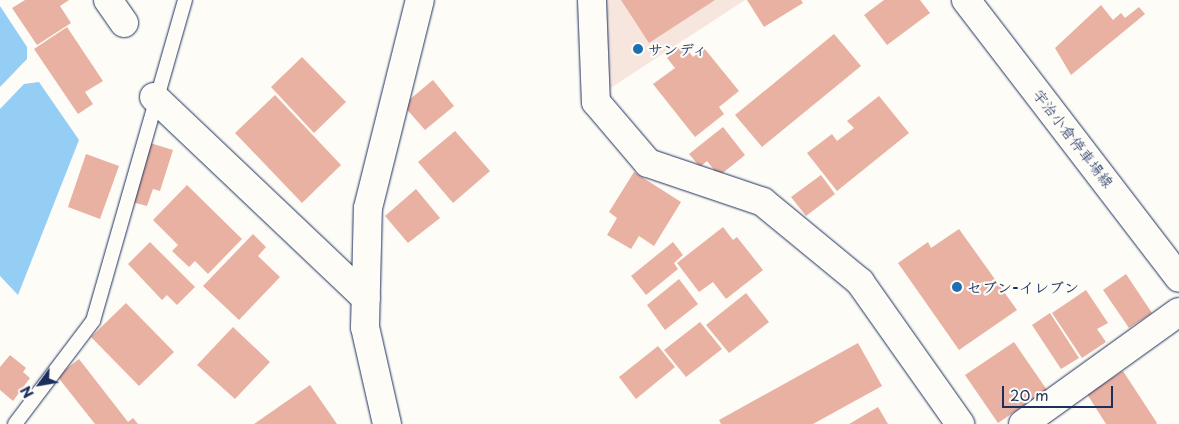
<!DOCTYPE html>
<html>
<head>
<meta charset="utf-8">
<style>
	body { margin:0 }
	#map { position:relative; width:1179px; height:424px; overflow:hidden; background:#fdfcf7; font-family:"Playpen Sans","Klee One",sans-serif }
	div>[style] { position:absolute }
	.built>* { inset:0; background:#f7e6de }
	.water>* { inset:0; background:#94cef4 }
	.building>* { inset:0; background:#e9b1a2 }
	.roads { filter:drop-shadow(0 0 1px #1b2f5e) drop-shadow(0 0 1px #1b2f5e) }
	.lane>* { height:14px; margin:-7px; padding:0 7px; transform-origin:7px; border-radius:7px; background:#fdfcf7 }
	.street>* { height:28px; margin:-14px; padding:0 14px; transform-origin:14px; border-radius:14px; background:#fdfcf7 }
	.secondary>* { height:28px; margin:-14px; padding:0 14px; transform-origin:14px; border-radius:14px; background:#fdfcf7 }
	.dots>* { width:14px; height:14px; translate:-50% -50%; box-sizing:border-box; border:2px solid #fdfcf7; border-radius:50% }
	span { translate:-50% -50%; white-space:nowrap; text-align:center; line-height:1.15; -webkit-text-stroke:4.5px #fdfcf7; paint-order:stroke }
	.poi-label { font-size:15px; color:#1b2f5e; font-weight:700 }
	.left { translate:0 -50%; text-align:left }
	.street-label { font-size:15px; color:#1b2f5e }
	.north { position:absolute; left:15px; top:359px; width:50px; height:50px; -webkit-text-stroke:4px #fdfcf7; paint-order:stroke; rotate:238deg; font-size:14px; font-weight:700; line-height:20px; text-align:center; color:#1b2f5e }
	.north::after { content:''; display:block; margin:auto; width:18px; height:22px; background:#1b2f5e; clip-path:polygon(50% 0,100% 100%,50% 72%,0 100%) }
	.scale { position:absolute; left:1002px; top:386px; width:111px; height:22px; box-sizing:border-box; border:2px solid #1b2f5e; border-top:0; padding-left:6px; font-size:15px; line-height:18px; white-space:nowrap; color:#1b2f5e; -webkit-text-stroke:4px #fdfcf7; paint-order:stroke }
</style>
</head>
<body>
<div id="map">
	<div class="built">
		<i style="clip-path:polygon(601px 0,745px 0,609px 89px)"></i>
	</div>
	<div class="water">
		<i style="clip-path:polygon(0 6px,27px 47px,27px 59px,0 87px)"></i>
		<i style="clip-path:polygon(39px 82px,79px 140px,18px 295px,0 276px,0 109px,24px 84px)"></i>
	</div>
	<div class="building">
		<i style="clip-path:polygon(25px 0,69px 0,60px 6px,71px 23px,37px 45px,12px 8px)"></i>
		<i style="clip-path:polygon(621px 0,715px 0,649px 43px)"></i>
		<i style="clip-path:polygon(747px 0,801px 0,803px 3px,764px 27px)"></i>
		<i style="clip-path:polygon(884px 0,920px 0,930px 13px,887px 45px,864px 15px)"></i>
		<i style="clip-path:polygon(1101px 5px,1113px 20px,1121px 13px,1125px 18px,1139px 7px,1145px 14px,1071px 75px,1055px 48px)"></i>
		<i style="clip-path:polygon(67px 27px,103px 81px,85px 92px,93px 104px,78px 114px,34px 49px)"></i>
		<i style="clip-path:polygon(834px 34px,861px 66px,762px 147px,735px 115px)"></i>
		<i style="clip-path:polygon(683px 44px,693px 57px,704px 48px,739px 91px,719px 107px,724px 114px,695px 137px,653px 84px,675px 68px,667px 58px)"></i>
		<i style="clip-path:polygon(302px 57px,346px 102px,314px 133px,271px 87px)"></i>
		<i style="clip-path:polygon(433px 80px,454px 106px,425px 130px,403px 105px)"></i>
		<i style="clip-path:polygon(275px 95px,341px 165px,302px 203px,235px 133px)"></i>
		<i style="clip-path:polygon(879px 96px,909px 133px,837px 191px,807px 153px,832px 134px,837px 141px,854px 128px,847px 121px)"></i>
		<i style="clip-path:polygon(723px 127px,745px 155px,719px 176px,707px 161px,700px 167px,689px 154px)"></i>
		<i style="clip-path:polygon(455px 131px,490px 171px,453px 203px,418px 162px)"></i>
		<i style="clip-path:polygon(150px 143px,173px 150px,160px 191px,153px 189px,147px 206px,132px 202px)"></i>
		<i style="clip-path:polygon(86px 154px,119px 166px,100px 219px,68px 207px)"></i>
		<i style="clip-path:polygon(634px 172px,681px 202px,654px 246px,639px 236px,631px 249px,607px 235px,617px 218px,609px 212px)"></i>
		<i style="clip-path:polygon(821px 175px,835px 194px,806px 216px,791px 197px)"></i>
		<i style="clip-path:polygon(187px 185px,242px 239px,208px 274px,195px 261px,189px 267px,172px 251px,178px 245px,153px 220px)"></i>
		<i style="clip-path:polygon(416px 189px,440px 218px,408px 243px,385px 216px)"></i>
		<i style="clip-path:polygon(723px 227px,733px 240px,737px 237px,763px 270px,726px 299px,713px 282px,699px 292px,677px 263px)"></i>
		<i style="clip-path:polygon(959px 229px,1017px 310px,959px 350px,898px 263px,928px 242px,931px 248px)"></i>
		<i style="clip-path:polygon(253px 234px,266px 247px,258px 256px,280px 277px,239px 320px,203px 286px)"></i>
		<i style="clip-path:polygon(150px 242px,195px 287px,177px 305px,167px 295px,162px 300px,128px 264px)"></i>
		<i style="clip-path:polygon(673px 242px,683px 255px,674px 263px,678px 269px,646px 295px,631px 276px)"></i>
		<i style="clip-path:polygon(1126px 274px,1152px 313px,1129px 328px,1103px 290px)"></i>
		<i style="clip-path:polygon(679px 279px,698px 304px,665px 330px,647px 305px)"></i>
		<i style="clip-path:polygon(1086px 290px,1108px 323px,1097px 329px,1106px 342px,1082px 358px,1052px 313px)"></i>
		<i style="clip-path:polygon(746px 293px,769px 322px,729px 353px,706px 325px)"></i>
		<i style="clip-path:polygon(126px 303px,174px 352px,139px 386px,91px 337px)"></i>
		<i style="clip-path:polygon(1050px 313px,1079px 358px,1061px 369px,1032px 325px)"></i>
		<i style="clip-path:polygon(700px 322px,722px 349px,686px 377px,664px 350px)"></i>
		<i style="clip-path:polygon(233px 327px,270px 362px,235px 399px,197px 365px)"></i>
		<i style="clip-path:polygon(1014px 342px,1047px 390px,998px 423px,965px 375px)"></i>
		<i style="clip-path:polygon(858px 343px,882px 386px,813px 424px,721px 424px,719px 420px)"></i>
		<i style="clip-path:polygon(658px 346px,675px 367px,636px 399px,619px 377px)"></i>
		<i style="clip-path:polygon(10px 355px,26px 368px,23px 372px,30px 378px,13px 401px,0 390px,0 367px)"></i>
		<i style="clip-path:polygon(79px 359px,128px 422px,133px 418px,138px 424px,95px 424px,57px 376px)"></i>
		<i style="clip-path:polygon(1123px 371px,1157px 423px,1156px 424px,1106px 424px,1087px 394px)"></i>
		<i style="clip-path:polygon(310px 385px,337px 424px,254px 424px)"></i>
		<i style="clip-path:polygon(878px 407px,888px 424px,849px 424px)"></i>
	</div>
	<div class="roads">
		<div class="lane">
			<i style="left:15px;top:424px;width:129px;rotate:-52.9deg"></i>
			<i style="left:93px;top:321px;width:334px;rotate:-74deg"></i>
		</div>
		<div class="street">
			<i style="left:108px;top:0;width:28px;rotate:55deg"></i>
			<i style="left:592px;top:0;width:102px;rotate:87.8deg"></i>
			<i style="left:596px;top:102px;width:80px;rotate:49.6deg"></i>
			<i style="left:648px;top:163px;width:121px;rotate:18.7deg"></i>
			<i style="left:763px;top:202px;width:126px;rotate:39.5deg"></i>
			<i style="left:860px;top:282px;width:174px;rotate:54.8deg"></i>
			<i style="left:154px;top:97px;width:292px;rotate:43.5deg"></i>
			<i style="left:1023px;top:424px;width:192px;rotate:-35.7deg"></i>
		</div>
		<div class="secondary">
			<i style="left:966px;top:0;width:350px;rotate:52.5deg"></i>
			<i style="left:387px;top:424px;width:99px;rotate:-102.8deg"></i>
			<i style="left:365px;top:327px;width:119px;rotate:-88.6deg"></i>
			<i style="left:368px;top:208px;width:214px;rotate:-76deg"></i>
		</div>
	</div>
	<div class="dots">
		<i style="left:638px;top:49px;background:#1f6fb2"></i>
		<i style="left:957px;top:287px;background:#1f6fb2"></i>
	</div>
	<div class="poi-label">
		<span class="left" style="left:648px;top:49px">サンディ</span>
		<span class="left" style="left:967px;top:287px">セブン-イレブン</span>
	</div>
	<div class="street-label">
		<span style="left:1074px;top:138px;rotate:52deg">宇治小倉停車場線</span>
	</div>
	<div class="north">N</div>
	<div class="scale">20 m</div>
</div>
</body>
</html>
